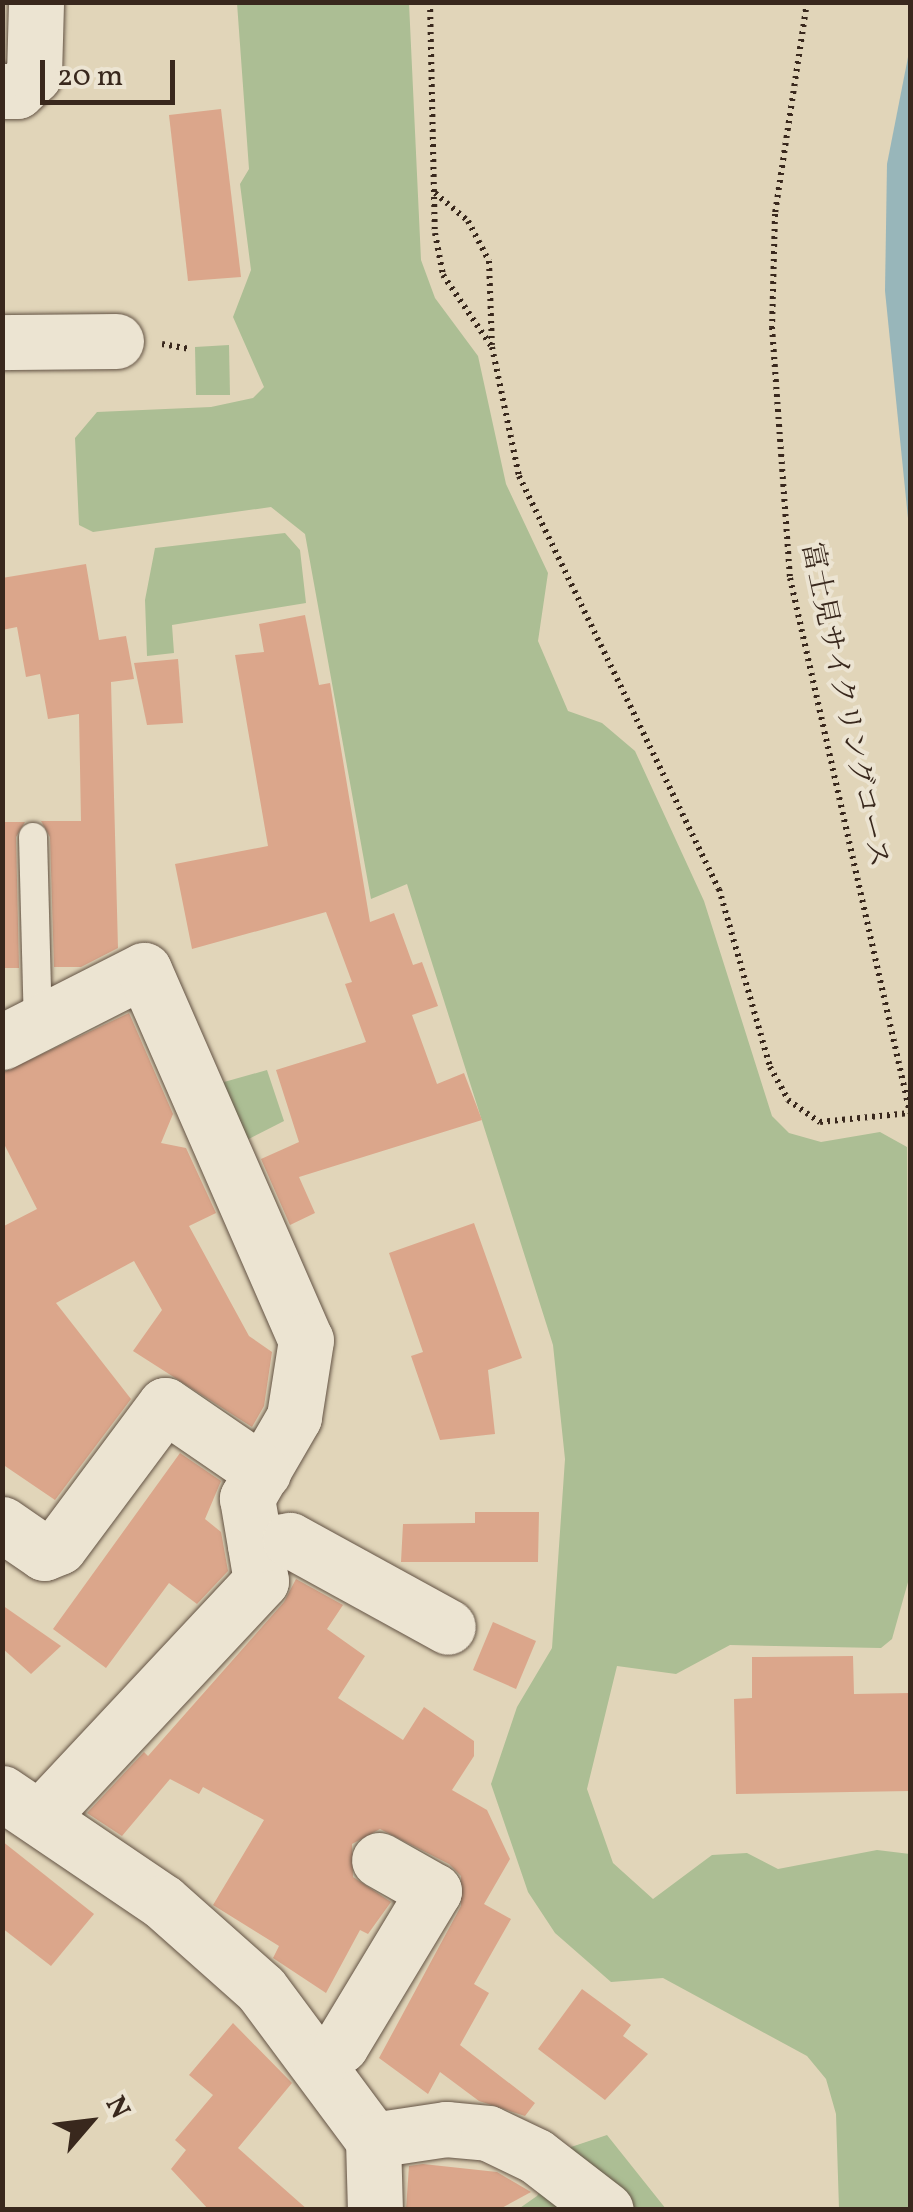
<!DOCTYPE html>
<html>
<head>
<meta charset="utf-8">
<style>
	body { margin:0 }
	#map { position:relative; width:913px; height:2212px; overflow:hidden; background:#e1d5b9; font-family:Vollkorn,"Noto Serif JP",serif }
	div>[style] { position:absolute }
	.green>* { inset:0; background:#acbe94 }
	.water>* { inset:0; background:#98b6ba }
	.building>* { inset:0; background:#dba68b }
	.path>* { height:6px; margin-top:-3px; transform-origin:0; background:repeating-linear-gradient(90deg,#39281d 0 2.5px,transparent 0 7.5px) }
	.roads { filter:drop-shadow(0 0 2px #635344) drop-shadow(0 0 2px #635344) }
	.lane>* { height:28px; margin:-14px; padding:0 14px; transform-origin:14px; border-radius:14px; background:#ece4d2 }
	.street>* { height:55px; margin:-27.5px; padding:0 27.5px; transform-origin:27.5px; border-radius:27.5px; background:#ece4d2 }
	span { translate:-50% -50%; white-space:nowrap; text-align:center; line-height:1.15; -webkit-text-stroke:8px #ece4d2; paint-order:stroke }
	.street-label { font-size:28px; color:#39281d }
	.frame { position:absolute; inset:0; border:5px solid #39281d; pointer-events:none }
	.north { position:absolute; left:40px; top:2072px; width:100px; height:100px; -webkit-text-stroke:8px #ece4d2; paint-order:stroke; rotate:62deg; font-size:28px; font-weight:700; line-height:40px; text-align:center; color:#39281d }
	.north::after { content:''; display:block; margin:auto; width:35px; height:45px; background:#39281d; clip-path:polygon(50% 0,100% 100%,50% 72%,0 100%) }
	.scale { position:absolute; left:40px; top:60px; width:135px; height:45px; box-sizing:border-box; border:5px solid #39281d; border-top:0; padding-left:12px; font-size:30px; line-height:35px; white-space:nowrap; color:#39281d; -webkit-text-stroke:8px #ece4d2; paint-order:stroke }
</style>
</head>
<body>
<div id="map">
	<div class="green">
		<i style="clip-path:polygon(237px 3px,409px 3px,421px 260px,435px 298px,478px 356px,506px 484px,548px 573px,538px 641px,568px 711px,602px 723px,635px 751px,704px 901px,772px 1116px,789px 1133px,821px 1142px,880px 1132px,907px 1147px,910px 1575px,892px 1639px,881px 1648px,730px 1645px,676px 1674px,617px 1666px,587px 1789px,613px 1863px,653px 1899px,712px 1855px,747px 1853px,778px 1869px,877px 1850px,910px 1854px,910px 2209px,839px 2209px,836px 2114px,826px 2079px,807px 2056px,663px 1978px,611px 1982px,555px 1933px,528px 1892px,491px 1784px,517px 1707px,552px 1648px,565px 1459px,553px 1345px,407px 884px,371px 899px,305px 534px,271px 507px,93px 532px,79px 525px,75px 438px,97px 412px,211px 407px,253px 398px,264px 387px,233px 317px,251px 270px,240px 184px,249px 169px)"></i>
		<i style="clip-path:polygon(229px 345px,230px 395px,196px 395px,195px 347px)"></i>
		<i style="clip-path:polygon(285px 533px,300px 550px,306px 603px,172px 625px,174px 653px,147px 656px,145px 600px,155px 548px)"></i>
		<i style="clip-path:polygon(267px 1070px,284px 1121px,241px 1143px,217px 1084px)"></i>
		<i style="clip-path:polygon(607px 2135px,666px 2209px,517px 2210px,537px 2196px,571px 2147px)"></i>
	</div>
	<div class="water">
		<i style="clip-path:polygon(910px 47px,910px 538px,885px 291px,887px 164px)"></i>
	</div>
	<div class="building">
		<i style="clip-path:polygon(221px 109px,241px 277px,188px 281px,169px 115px)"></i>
		<i style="clip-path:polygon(86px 564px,99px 640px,126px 636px,134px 679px,111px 682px,118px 948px,81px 967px,54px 967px,50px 837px,41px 821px,81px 821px,79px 714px,48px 719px,40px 674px,26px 677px,17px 627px,2px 630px,2px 578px)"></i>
		<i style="clip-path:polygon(305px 615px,319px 685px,330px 683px,370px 922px,394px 913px,413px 965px,422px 962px,438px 1006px,412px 1015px,437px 1084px,464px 1073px,482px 1120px,299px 1177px,315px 1213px,290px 1225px,261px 1159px,299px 1142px,276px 1070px,366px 1042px,345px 984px,352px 982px,326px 912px,192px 949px,175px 864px,268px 846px,235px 655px,264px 652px,259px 624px)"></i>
		<i style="clip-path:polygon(178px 659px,183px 723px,147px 725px,134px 663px)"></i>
		<i style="clip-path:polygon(2px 822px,25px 822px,16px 837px,19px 968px,2px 968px)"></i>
		<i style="clip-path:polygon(129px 1013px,173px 1114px,161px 1143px,186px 1148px,216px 1213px,189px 1226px,249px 1336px,272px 1352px,264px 1406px,252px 1427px,133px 1351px,162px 1310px,134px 1261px,56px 1303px,131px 1399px,55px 1500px,2px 1464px,2px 1227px,37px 1209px,2px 1140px,2px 1073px)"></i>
		<i style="clip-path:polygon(474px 1223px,522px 1358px,488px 1370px,495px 1434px,440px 1440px,411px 1356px,423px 1352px,389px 1253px)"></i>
		<i style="clip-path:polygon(180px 1453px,221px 1481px,205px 1519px,221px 1532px,228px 1571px,197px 1604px,169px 1583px,106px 1668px,53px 1629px)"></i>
		<i style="clip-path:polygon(475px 1512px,539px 1512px,538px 1562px,401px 1562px,403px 1524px,475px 1523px)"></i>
		<i style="clip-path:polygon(296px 1579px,343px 1605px,327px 1629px,365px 1656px,338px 1698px,403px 1740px,424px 1707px,474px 1741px,474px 1756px,452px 1790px,487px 1810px,510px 1859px,484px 1904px,511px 1919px,474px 1984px,489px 1993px,460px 2045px,535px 2103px,525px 2116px,479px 2101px,440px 2072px,428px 2094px,379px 2058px,461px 1906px,461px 1876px,449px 1864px,380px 1829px,352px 1844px,353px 1877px,391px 1902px,368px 1934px,360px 1930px,326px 1993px,273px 1958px,279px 1946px,213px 1905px,264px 1820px,203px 1787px,199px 1794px,170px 1779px,122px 1836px,87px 1813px,144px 1752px,148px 1756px,284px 1602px)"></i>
		<i style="clip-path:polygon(2px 1605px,61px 1646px,31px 1674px,2px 1648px)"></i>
		<i style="clip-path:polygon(493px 1622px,536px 1641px,516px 1689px,473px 1670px)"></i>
		<i style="clip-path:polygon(853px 1656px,854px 1694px,910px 1693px,910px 1791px,736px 1794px,734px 1699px,752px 1698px,752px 1657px)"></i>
		<i style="clip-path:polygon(2px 1841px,94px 1914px,51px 1966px,2px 1928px)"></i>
		<i style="clip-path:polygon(582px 1989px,631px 2025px,623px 2036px,648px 2054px,605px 2100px,538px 2049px)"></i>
		<i style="clip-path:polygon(233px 2023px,292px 2083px,238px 2148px,308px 2210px,209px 2210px,171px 2169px,186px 2150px,175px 2140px,213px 2095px,189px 2075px)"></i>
		<i style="clip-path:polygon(423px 2164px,497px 2172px,531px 2192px,498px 2210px,406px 2210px,409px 2166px)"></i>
	</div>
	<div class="path">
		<i style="left:430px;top:2px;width:231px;rotate:88.8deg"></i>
		<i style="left:435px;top:233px;width:43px;rotate:79.2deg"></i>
		<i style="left:443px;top:275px;width:87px;rotate:55.8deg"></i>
		<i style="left:492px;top:347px;width:132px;rotate:78.2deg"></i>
		<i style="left:519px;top:476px;width:459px;rotate:64.2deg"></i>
		<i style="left:719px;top:889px;width:185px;rotate:74deg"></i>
		<i style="left:770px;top:1067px;width:38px;rotate:61deg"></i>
		<i style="left:788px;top:1100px;width:39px;rotate:35deg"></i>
		<i style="left:820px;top:1122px;width:90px;rotate:-5.7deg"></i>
		<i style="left:807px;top:2px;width:214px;rotate:98.6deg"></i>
		<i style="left:775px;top:214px;width:113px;rotate:91.5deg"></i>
		<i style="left:772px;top:327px;width:252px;rotate:85.9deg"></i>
		<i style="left:790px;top:578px;width:548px;rotate:77.36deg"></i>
		<i style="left:435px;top:193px;width:43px;rotate:40.3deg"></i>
		<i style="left:468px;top:221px;width:45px;rotate:62.3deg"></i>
		<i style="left:489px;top:261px;width:84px;rotate:88deg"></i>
		<i style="left:162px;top:344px;width:27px;rotate:10deg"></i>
	</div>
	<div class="roads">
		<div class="lane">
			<i style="left:33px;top:837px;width:187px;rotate:88.5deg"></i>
		</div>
		<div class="street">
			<i style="left:2px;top:91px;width:15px"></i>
			<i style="left:17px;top:91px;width:23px;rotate:-43deg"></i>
			<i style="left:34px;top:75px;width:73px;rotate:-88.4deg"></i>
			<i style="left:2px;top:342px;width:114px;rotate:-0.5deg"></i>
			<i style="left:2px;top:1042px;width:159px;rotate:-26.9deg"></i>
			<i style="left:144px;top:970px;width:404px;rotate:66.4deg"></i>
			<i style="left:306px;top:1340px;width:78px;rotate:98.9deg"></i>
			<i style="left:294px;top:1417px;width:94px;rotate:120.1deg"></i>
			<i style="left:247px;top:1498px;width:84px;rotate:80.4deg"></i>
			<i style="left:261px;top:1581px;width:322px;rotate:133.1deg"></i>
			<i style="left:2px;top:1524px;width:51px;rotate:34.6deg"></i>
			<i style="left:44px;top:1553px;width:16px;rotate:-22deg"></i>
			<i style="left:59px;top:1547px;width:177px;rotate:-53.3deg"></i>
			<i style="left:165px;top:1405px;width:119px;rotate:34.4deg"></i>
			<i style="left:255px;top:1545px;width:35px;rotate:-8deg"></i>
			<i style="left:290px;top:1540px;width:180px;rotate:28.8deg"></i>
			<i style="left:2px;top:1793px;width:194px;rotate:34.1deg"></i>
			<i style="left:163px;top:1902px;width:131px;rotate:41.6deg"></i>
			<i style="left:261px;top:1989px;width:188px;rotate:53.4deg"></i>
			<i style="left:373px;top:2140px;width:70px;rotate:88.4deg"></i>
			<i style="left:320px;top:2061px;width:26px;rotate:-37deg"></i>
			<i style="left:341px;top:2045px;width:180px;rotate:-58.9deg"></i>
			<i style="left:434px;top:1891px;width:63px;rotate:-150.6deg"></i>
			<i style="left:373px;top:2140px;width:74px;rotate:-8.6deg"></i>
			<i style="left:446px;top:2129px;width:42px;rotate:5.4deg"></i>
			<i style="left:488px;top:2133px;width:53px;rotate:25.6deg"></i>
			<i style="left:536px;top:2156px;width:88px;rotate:37.6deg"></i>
		</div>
	</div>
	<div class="street-label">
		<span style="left:844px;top:705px;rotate:78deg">富士見サイクリングコース</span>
	</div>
	<div class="frame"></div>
	<div class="north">N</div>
	<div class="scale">20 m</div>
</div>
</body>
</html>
